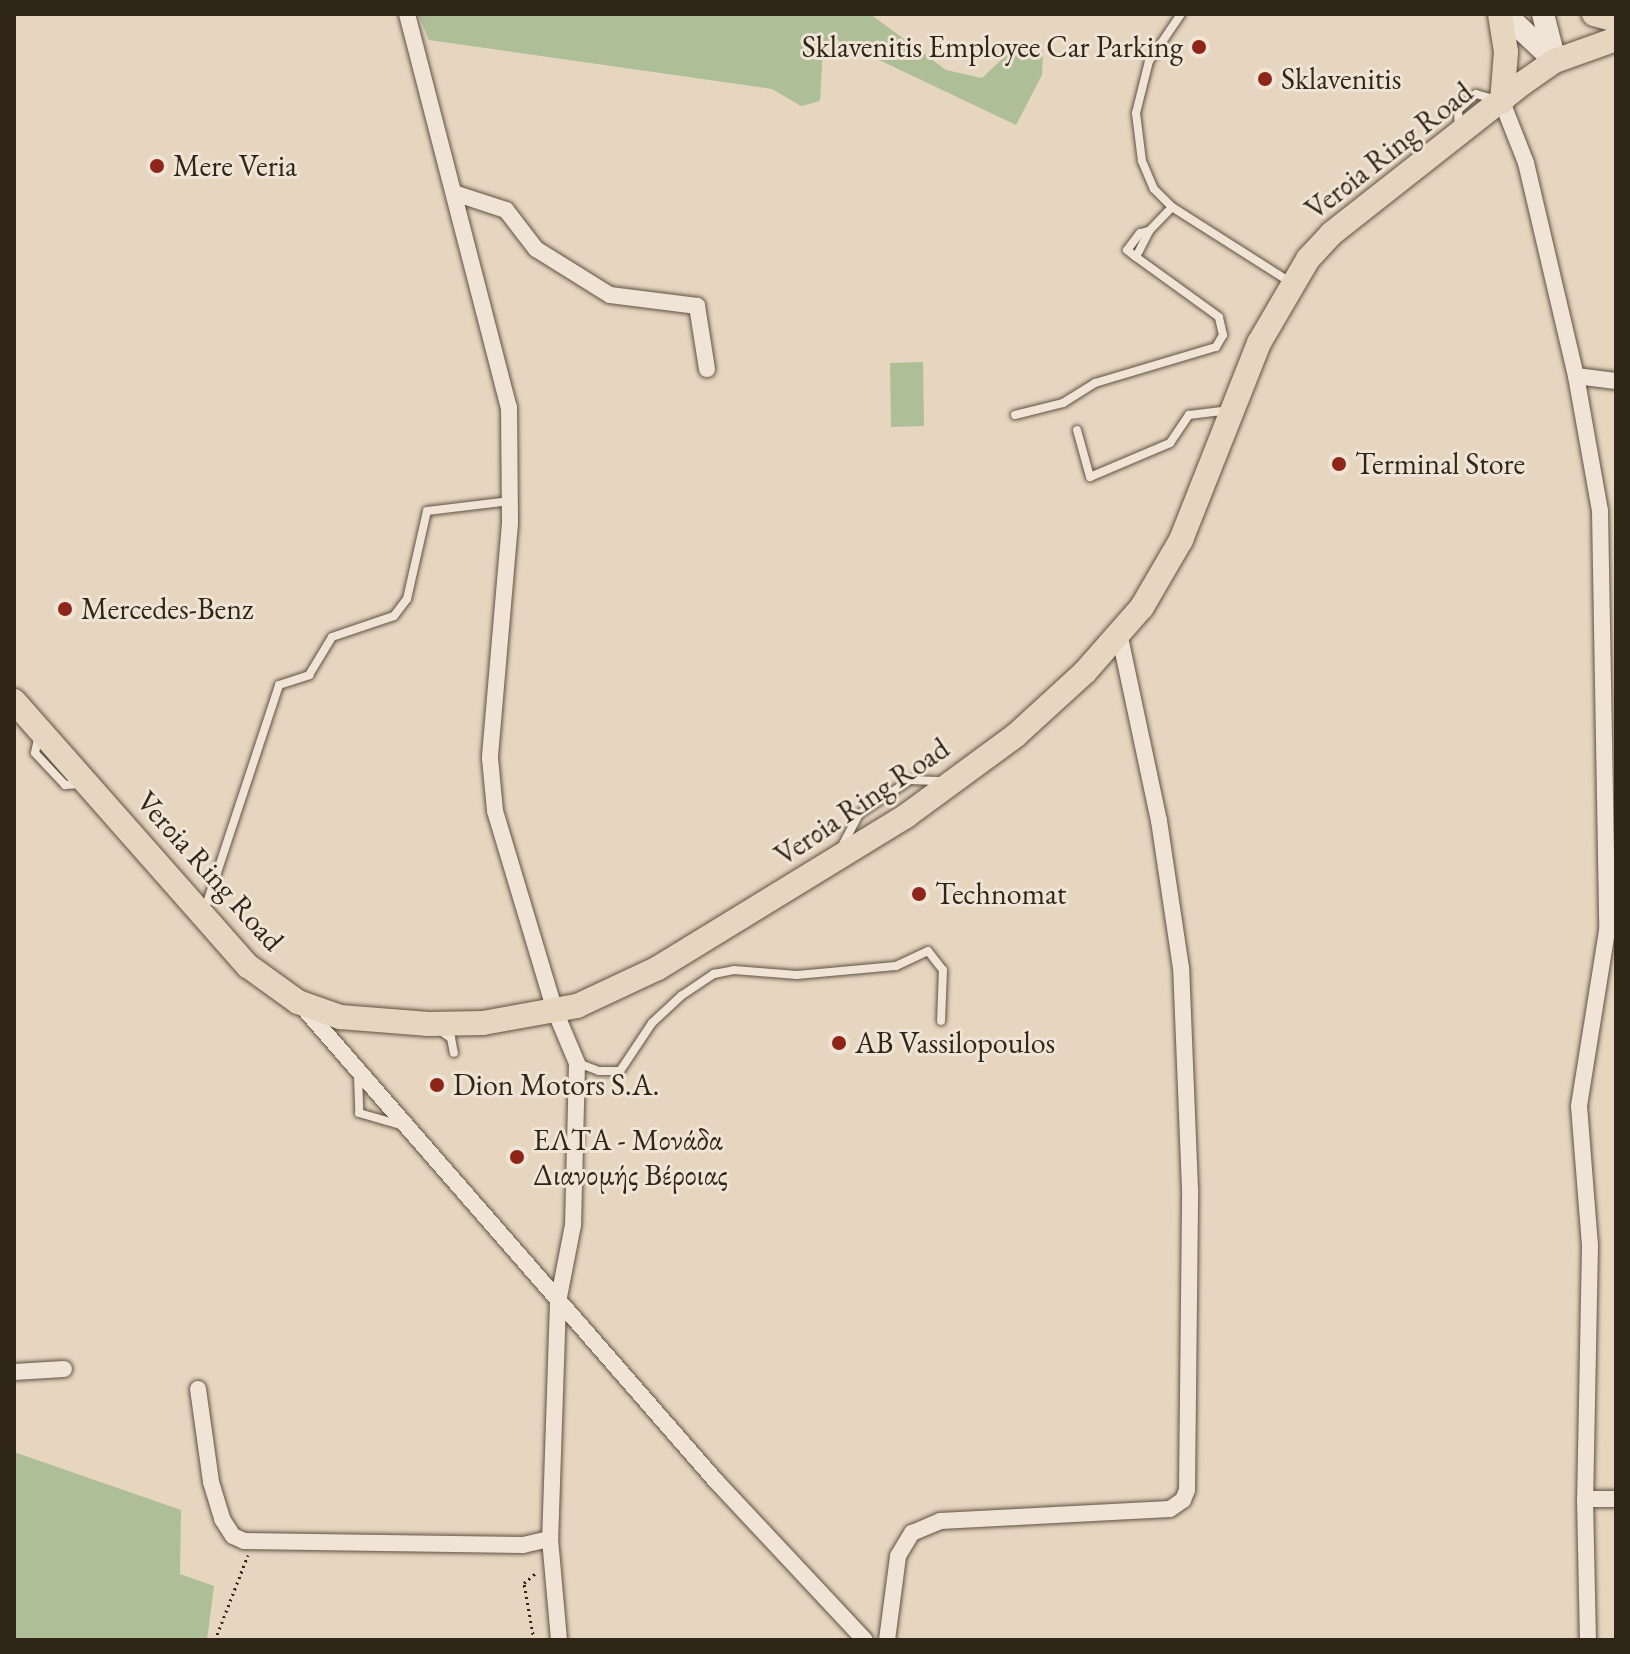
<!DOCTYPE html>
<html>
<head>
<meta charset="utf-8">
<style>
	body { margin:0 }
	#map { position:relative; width:1630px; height:1654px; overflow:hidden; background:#e6d5bf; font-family:"EB Garamond",serif }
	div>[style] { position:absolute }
	.green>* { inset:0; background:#aebe97 }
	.path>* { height:3px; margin-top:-1.5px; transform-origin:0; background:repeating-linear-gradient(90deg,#302618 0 2px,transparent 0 6px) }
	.roads { filter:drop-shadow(0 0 2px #5e5242) drop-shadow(0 0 2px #5e5242) }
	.lane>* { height:8px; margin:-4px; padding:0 4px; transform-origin:4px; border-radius:4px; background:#efe4d5 }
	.street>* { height:16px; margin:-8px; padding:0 8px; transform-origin:8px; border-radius:8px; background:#efe4d5 }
	.secondary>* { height:22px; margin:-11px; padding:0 11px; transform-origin:11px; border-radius:11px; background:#efe4d5 }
	.primary>* { height:24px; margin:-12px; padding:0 12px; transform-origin:12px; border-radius:12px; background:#e6d5bf }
	.dots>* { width:22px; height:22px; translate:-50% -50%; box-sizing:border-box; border:4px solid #efe4d5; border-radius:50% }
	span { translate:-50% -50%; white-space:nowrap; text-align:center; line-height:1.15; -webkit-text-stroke:6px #efe4d5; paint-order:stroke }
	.poi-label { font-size:30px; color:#302618 }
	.right { translate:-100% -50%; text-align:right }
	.left { translate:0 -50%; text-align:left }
	.street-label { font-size:30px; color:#302618 }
	.frame { position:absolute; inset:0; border:16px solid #302618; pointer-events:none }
</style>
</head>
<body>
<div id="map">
	<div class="green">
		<i style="clip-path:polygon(418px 14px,870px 14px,946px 70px,982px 78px,1014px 48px,1035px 45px,1043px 51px,1042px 75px,1016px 125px,835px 39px,823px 48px,820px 101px,801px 106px,772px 89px,429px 40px)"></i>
		<i style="clip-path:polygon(923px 362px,924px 426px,891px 427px,890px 363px)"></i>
		<i style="clip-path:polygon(14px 1452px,181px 1510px,180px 1574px,214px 1586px,207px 1640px,14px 1640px)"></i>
	</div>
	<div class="path">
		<i style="left:215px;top:1640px;width:91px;rotate:-68.8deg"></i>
		<i style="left:534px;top:1640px;width:58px;rotate:-100deg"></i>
		<i style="left:524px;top:1583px;width:16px;rotate:-40deg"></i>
	</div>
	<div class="roads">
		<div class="lane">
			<i style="left:1181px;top:14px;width:57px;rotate:124.2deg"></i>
			<i style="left:1149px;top:61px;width:54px;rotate:104deg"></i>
			<i style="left:1136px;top:113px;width:48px;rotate:82.9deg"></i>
			<i style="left:1142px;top:161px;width:30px;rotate:67deg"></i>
			<i style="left:1154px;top:189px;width:25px;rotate:45deg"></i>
			<i style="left:1172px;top:207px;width:140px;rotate:32.4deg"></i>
			<i style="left:1459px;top:129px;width:19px;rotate:-93deg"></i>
			<i style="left:1458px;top:110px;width:24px;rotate:-42deg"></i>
			<i style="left:1476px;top:94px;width:19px;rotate:16deg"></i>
			<i style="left:1149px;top:231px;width:9px;rotate:167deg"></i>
			<i style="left:1140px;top:233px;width:21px;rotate:127deg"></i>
			<i style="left:1127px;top:250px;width:11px;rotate:38deg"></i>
			<i style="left:1136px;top:257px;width:29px;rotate:-63deg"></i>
			<i style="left:1149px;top:231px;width:33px;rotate:-46deg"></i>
			<i style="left:1015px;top:415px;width:49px;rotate:-14deg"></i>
			<i style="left:1063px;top:403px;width:38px;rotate:-32deg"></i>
			<i style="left:1095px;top:383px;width:126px;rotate:-16.6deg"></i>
			<i style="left:1216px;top:347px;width:14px;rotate:-60deg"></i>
			<i style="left:1223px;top:335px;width:18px;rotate:-103deg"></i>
			<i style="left:1219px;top:317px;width:102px;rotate:-144.1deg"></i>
			<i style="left:1077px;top:430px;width:49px;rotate:74.5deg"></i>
			<i style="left:1090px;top:477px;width:87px;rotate:-23deg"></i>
			<i style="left:1170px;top:443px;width:34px;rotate:-56deg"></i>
			<i style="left:1189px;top:415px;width:39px;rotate:-7deg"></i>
			<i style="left:39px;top:734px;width:19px;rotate:102deg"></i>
			<i style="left:35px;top:753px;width:44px;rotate:46.8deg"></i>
			<i style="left:65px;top:785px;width:15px;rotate:-4deg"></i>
			<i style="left:841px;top:848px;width:38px;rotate:-62deg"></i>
			<i style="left:859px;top:814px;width:61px;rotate:-33.7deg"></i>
			<i style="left:910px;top:780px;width:35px;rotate:2deg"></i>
			<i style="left:205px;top:909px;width:236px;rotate:-71.7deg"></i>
			<i style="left:279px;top:685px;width:32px;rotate:-18deg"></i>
			<i style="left:309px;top:675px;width:44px;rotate:-58.8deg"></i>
			<i style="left:332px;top:637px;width:65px;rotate:-18.7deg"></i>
			<i style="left:394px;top:616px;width:21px;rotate:-53deg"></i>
			<i style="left:407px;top:599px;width:90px;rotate:-77.2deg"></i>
			<i style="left:427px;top:511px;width:84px;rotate:-6.9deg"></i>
			<i style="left:442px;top:1032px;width:11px;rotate:34deg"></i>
			<i style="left:451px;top:1038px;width:15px;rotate:79deg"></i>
			<i style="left:578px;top:1063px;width:22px;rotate:21deg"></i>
			<i style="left:599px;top:1071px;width:21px"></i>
			<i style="left:620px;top:1071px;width:58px;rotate:-56.3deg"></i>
			<i style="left:652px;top:1023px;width:40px;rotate:-43deg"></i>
			<i style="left:681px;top:996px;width:40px;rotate:-34deg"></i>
			<i style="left:714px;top:974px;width:20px;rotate:-11deg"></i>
			<i style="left:734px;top:970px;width:63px;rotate:4.5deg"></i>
			<i style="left:797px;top:975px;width:99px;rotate:-5.2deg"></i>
			<i style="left:896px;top:966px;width:35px;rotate:-25deg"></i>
			<i style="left:928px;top:951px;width:24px;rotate:52deg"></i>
			<i style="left:943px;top:970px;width:51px;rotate:92.2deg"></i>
			<i style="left:358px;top:1075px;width:38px;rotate:88deg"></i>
			<i style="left:359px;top:1113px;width:44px;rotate:15.9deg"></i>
		</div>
		<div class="street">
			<i style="left:407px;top:14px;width:406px;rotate:75.5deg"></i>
			<i style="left:509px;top:407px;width:116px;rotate:89.5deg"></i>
			<i style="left:510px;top:523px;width:236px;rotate:94.9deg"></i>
			<i style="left:490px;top:758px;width:53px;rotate:84.6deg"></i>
			<i style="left:495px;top:811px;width:209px;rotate:73.3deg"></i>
			<i style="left:555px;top:1011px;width:56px;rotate:67.1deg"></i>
			<i style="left:577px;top:1063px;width:162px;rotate:91.4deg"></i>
			<i style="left:573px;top:1225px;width:78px;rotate:101deg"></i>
			<i style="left:558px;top:1302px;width:237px;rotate:91.9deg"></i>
			<i style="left:550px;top:1539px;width:101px;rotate:84.9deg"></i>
			<i style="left:1502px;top:102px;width:66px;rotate:68.5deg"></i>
			<i style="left:1526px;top:163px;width:219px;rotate:76.8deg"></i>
			<i style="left:1576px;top:376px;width:137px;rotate:79.9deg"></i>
			<i style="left:1600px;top:511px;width:420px;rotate:89deg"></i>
			<i style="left:1607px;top:931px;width:177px;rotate:99.1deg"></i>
			<i style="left:1579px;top:1106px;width:139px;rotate:85.5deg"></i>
			<i style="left:1590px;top:1245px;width:254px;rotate:91.1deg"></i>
			<i style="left:1585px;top:1499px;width:141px;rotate:88.8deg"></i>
			<i style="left:454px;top:193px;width:55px;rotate:18.1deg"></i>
			<i style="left:506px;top:210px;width:49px;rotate:52.4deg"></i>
			<i style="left:536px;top:249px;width:87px;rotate:31.9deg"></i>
			<i style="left:610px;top:295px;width:88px;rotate:7.2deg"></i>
			<i style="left:697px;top:306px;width:64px;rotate:81deg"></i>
			<i style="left:1576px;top:376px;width:40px;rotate:7.1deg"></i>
			<i style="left:302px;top:1006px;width:630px;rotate:48.93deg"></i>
			<i style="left:716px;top:1481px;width:218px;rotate:46.9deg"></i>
			<i style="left:14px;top:1372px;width:50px;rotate:-3.4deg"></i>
			<i style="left:198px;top:1389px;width:94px;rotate:82deg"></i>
			<i style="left:211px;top:1482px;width:39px;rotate:73deg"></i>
			<i style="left:222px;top:1519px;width:20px;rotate:57deg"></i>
			<i style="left:233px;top:1536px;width:12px;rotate:24deg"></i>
			<i style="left:244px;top:1541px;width:279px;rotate:0.8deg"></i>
			<i style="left:523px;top:1545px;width:28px;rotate:-13deg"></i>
			<i style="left:1585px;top:1499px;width:31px"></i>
			<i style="left:887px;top:1640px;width:85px;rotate:-82.5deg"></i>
			<i style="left:898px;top:1556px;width:27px;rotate:-59deg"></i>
			<i style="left:912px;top:1533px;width:30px;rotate:-23deg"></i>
			<i style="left:940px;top:1521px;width:230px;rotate:-3deg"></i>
			<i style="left:1170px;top:1509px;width:16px;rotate:-35deg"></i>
			<i style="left:1183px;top:1500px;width:11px;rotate:-68deg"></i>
			<i style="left:1187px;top:1490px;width:301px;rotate:-89.4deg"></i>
			<i style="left:1190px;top:1189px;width:221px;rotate:-92.3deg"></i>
			<i style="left:1181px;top:968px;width:149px;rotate:-98.5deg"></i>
			<i style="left:1159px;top:821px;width:187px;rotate:-102deg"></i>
		</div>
		<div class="secondary">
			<i style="left:1505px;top:14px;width:69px;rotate:43.2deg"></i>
			<i style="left:1543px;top:14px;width:49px;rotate:75.7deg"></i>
		</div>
		<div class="primary">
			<i style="left:1500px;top:14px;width:38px;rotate:81deg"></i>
			<i style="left:1506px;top:52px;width:50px;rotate:94.6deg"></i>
			<i style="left:1594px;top:14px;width:23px;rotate:15deg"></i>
			<i style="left:14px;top:701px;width:354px;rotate:48.6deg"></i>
			<i style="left:248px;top:966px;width:62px;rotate:35.8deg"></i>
			<i style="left:298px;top:1002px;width:45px;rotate:19.7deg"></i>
			<i style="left:340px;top:1017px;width:89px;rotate:4.5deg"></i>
			<i style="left:429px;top:1024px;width:54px;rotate:-1.1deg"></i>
			<i style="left:483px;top:1023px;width:96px;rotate:-10.3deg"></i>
			<i style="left:577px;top:1006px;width:89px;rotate:-25.1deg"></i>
			<i style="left:658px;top:968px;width:291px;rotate:-31.5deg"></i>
			<i style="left:906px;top:816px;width:135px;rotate:-36.3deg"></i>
			<i style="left:1015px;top:736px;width:95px;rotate:-42.4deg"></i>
			<i style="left:1085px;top:672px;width:86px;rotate:-48.8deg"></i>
			<i style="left:1142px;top:607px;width:78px;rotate:-59.8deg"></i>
			<i style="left:1181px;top:540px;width:212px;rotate:-68.4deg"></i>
			<i style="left:1259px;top:343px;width:97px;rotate:-59.7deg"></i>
			<i style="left:1308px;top:259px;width:34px;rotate:-47deg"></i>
			<i style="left:1331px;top:234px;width:244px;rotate:-38.2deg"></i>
			<i style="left:1523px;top:83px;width:39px;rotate:-35deg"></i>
			<i style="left:1555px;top:61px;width:65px;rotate:-19.8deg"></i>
		</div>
	</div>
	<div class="dots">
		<i style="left:1199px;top:47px;background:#8f2418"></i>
		<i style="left:1265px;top:79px;background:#8f2418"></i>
		<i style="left:157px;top:166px;background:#8f2418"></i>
		<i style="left:1339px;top:464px;background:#8f2418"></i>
		<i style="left:65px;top:609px;background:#8f2418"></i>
		<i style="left:919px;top:894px;background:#8f2418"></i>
		<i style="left:839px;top:1043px;background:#8f2418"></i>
		<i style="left:437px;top:1085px;background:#8f2418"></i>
		<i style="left:517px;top:1157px;background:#8f2418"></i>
	</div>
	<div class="poi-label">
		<span class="right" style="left:1183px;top:47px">Sklavenitis Employee Car Parking</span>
		<span class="left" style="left:1281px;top:79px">Sklavenitis</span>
		<span class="left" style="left:173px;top:166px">Mere Veria</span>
		<span class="left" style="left:1355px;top:464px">Terminal Store</span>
		<span class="left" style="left:81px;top:609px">Mercedes-Benz</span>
		<span class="left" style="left:935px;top:894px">Technomat</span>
		<span class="left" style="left:855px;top:1043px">AB Vassilopoulos</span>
		<span class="left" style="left:453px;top:1085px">Dion Motors S.A.</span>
		<span class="left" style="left:533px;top:1157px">ΕΛΤΑ - Μονάδα<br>Διανομής Βέροιας</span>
	</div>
	<div class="street-label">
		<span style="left:1389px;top:151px;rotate:-38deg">Verοia Ring Road</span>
		<span style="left:862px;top:802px;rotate:-34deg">Verοia Ring Road</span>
		<span style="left:210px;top:871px;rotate:48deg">Verοia Ring Road</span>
	</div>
	<div class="frame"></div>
</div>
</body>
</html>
